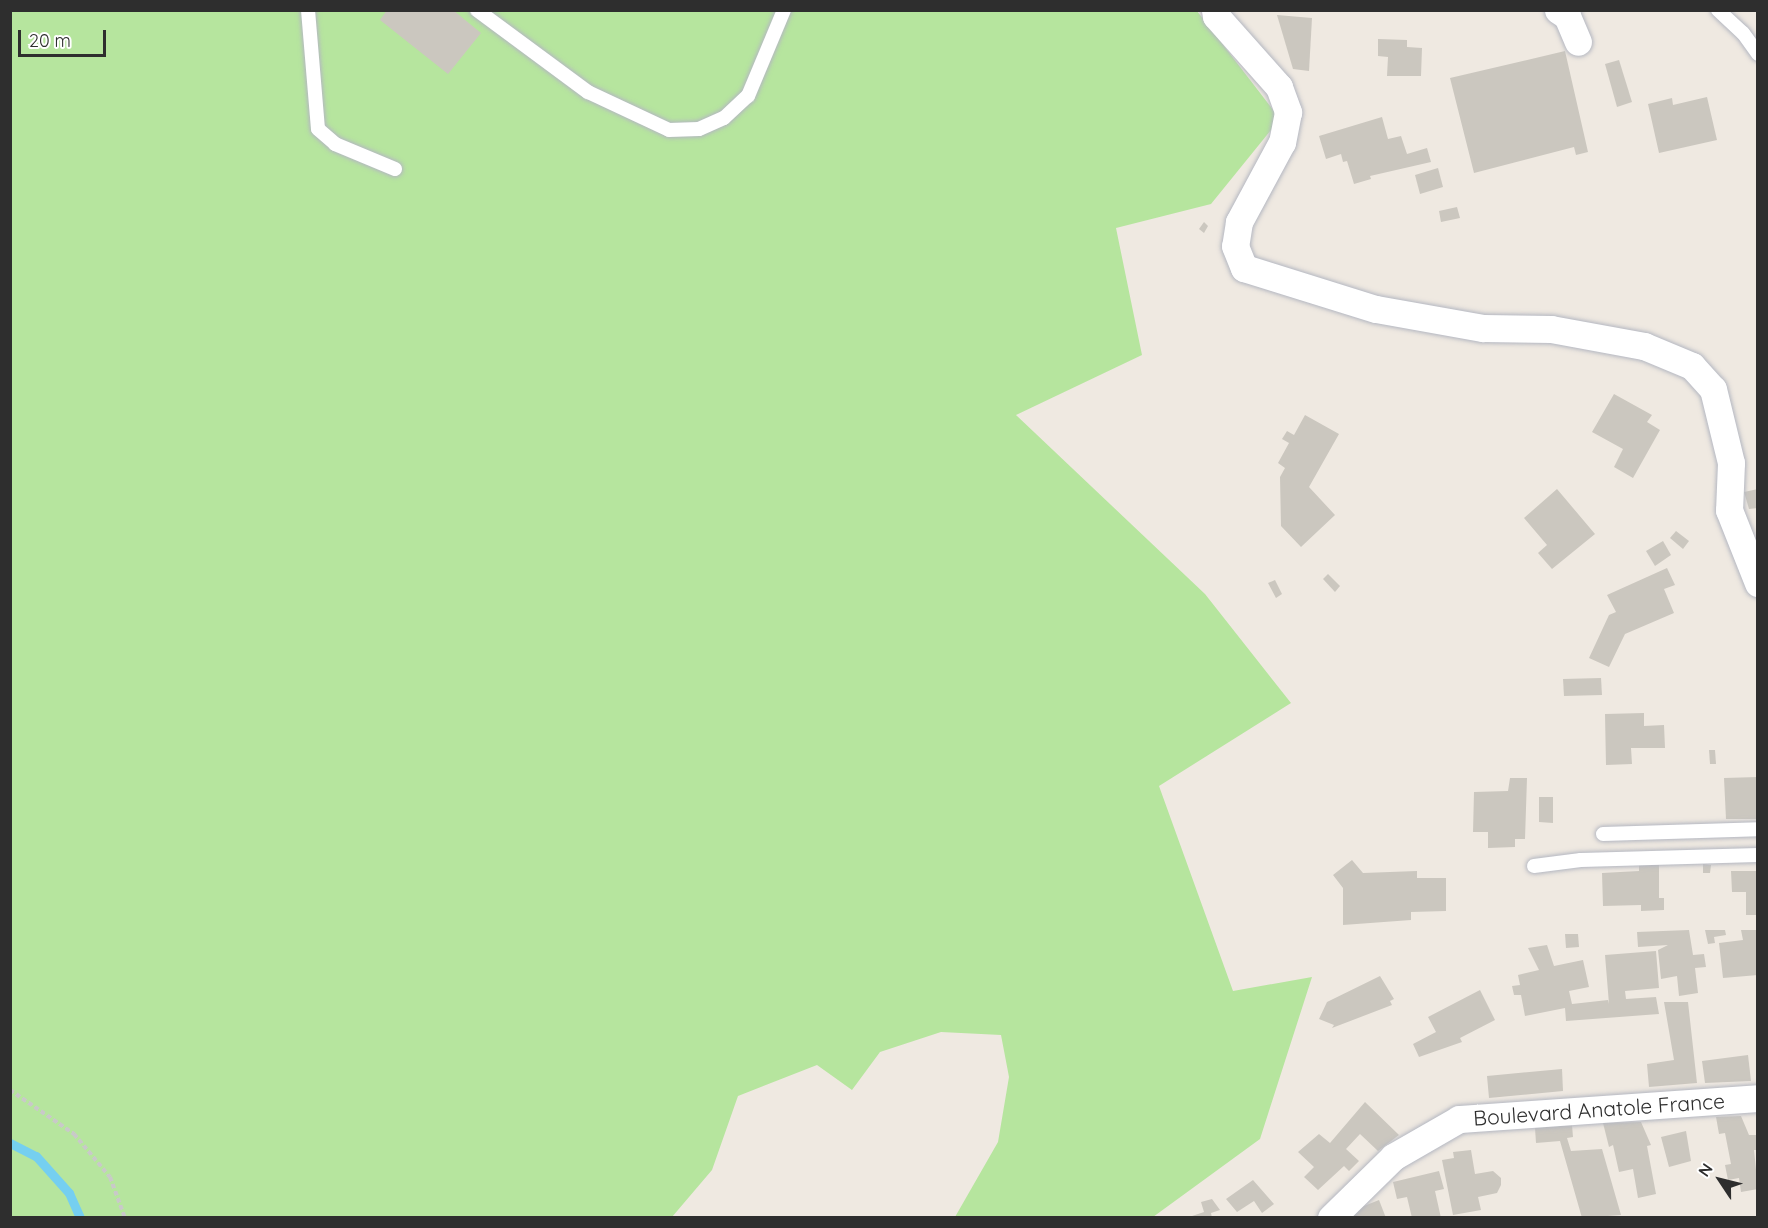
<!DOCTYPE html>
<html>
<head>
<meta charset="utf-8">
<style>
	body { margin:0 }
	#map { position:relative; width:1768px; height:1228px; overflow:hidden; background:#efe9e1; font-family:Quicksand,sans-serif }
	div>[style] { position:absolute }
	.green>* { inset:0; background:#b6e59e }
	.stream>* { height:9px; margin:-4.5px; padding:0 4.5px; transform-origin:4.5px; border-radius:4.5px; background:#75cff0 }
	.building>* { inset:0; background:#cbc7bf }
	.path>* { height:4px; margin-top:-2px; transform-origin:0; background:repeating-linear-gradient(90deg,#c9c9c9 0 4.5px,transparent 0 7.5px) }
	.roads { filter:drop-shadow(0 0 2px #b4b7c1) drop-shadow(0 0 2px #b4b7c1) }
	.service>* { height:14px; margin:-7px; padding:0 7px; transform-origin:7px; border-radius:7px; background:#fff }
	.minor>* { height:27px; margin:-13.5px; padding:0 13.5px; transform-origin:13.5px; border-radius:13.5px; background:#fff }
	span { translate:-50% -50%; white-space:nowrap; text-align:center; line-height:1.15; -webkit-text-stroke:4.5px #fff; paint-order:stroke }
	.street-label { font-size:21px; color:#2e2e2e }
	.frame { position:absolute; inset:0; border:12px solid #2e2e2e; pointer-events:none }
	.north { position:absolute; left:1690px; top:1150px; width:60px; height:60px; -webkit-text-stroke:4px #fff; paint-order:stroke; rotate:305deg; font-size:16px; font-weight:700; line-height:24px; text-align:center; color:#2e2e2e }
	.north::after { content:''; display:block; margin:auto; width:21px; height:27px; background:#2e2e2e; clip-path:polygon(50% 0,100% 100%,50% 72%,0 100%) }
	.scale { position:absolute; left:18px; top:30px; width:88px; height:27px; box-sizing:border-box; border:3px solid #2e2e2e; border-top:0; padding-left:8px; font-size:18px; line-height:21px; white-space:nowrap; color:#2e2e2e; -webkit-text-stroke:4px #fff; paint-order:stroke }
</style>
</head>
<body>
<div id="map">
	<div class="green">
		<i style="clip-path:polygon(10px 11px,1197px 11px,1280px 119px,1211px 204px,1116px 228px,1142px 355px,1016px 415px,1205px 594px,1291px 703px,1159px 786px,1233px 991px,1312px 977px,1260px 1139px,1153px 1217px,955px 1217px,998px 1142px,1009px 1077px,1001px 1035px,941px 1032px,880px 1052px,852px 1090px,817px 1065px,738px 1096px,712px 1170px,672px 1217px,11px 1217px)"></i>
	</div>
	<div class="stream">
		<i style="left:10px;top:1143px;width:29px;rotate:27deg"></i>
		<i style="left:36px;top:1156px;width:50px;rotate:48.3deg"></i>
		<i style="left:69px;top:1193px;width:27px;rotate:66deg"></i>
	</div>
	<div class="building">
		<i style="clip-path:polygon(387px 10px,453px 10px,481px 33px,448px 74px,380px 20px)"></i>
		<i style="clip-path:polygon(1277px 15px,1312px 18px,1309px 71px,1293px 69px)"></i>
		<i style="clip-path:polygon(1378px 39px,1407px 40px,1407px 47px,1422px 48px,1421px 76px,1387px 76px,1388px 57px,1378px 56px)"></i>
		<i style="clip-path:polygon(1565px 51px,1588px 152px,1576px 155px,1574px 147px,1474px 173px,1450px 78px)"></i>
		<i style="clip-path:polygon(1619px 60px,1632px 102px,1617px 107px,1605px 64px)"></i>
		<i style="clip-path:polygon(1707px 97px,1717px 140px,1659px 153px,1648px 104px,1672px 98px,1673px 105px)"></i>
		<i style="clip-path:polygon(1382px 117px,1388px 139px,1401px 136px,1407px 154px,1427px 148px,1431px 162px,1370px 176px,1371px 179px,1354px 184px,1347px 161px,1343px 162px,1341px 154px,1326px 159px,1319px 136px)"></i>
		<i style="clip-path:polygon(1438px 168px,1443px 187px,1420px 194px,1415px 175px)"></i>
		<i style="clip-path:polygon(1457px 207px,1460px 218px,1441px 222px,1439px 211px)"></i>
		<i style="clip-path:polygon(1204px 222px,1208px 226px,1204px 233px,1199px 229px)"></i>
		<i style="clip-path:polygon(1614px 394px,1652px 415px,1647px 422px,1660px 430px,1633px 478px,1614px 467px,1623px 449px,1592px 432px)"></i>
		<i style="clip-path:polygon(1305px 415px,1339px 434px,1309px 487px,1335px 515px,1301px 547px,1281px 526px,1280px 477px,1285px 468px,1278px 463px,1289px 443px,1282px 439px,1287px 431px,1294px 435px)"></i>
		<i style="clip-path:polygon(1557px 489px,1595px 534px,1552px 569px,1538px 553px,1547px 545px,1524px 518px)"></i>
		<i style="clip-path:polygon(1758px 489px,1758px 508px,1749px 509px,1744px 492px)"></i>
		<i style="clip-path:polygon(1676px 531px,1689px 541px,1683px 549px,1670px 538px)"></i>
		<i style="clip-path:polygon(1663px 541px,1671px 555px,1655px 566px,1646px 551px)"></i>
		<i style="clip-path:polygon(1667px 568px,1675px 585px,1664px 589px,1674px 613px,1625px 634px,1609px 667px,1589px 658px,1609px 615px,1616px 612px,1607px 595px)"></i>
		<i style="clip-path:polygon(1328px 574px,1340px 586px,1335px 592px,1323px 579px)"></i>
		<i style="clip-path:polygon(1275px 580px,1282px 594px,1276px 598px,1268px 583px)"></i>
		<i style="clip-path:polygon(1601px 678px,1602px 695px,1564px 696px,1563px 679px)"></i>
		<i style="clip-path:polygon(1644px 713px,1644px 726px,1664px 725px,1665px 748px,1631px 748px,1632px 764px,1606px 765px,1605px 714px)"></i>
		<i style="clip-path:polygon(1709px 750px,1715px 750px,1716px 764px,1710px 764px)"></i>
		<i style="clip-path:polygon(1758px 777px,1758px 819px,1726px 819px,1724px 778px)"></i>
		<i style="clip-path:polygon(1510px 778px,1527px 778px,1525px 839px,1515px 839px,1515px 847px,1488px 848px,1488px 832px,1473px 832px,1474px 792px,1508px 791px)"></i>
		<i style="clip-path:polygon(1539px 797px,1553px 797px,1553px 823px,1539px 822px)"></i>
		<i style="clip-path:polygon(1352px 860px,1363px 873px,1417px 871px,1417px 878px,1446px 878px,1446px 911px,1411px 912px,1411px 920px,1343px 925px,1343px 888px,1333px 875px)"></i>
		<i style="clip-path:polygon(1659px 864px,1659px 898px,1664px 898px,1664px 910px,1641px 911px,1641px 905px,1603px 906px,1602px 873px,1639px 871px,1639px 865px)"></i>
		<i style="clip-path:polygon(1703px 864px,1711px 865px,1710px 873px,1703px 873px)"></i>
		<i style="clip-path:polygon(1731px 871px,1758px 871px,1758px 915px,1746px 915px,1746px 892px,1732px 892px)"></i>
		<i style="clip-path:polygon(1689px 930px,1693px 955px,1704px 954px,1706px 967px,1695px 968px,1698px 993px,1679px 996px,1677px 976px,1661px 979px,1658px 950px,1668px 945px,1638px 947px,1637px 932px)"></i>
		<i style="clip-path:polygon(1705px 930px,1725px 930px,1726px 935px,1714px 937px,1715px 943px,1708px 944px)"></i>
		<i style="clip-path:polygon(1741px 930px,1758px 930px,1758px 975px,1723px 978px,1719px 943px,1743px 940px)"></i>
		<i style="clip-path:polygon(1565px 934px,1578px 934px,1579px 947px,1566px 948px)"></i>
		<i style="clip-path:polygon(1547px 945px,1554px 966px,1583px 960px,1589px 987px,1569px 991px,1572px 1004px,1608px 1000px,1609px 1004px,1605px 955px,1656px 951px,1659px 988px,1625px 991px,1626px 999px,1656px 997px,1659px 1014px,1566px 1021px,1565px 1008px,1525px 1016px,1521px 995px,1514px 995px,1512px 986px,1520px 985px,1518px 975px,1539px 970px,1528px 948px)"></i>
		<i style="clip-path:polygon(1380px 976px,1394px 999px,1390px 1001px,1392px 1005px,1332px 1028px,1334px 1025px,1319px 1019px,1327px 1002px)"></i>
		<i style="clip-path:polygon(1480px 990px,1495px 1020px,1460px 1038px,1462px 1042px,1419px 1057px,1413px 1044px,1436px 1032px,1428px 1017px)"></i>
		<i style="clip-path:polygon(1664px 1002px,1688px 1002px,1697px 1083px,1649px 1087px,1647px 1064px,1674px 1060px)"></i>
		<i style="clip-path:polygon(1748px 1055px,1751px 1081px,1705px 1083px,1702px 1061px)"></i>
		<i style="clip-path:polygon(1562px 1069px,1563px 1091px,1489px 1098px,1487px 1076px)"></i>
		<i style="clip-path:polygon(1365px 1102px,1399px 1135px,1378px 1151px,1360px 1134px,1346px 1149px,1359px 1161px,1349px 1171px,1344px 1166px,1318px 1190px,1304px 1177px,1314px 1167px,1298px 1152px,1319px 1134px,1330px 1143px)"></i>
		<i style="clip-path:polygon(1741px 1116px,1749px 1135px,1758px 1135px,1758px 1150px,1754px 1150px,1758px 1189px,1741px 1192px,1739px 1178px,1728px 1180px,1725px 1165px,1731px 1164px,1725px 1133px,1719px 1134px,1716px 1117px)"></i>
		<i style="clip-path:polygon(1641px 1122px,1651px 1145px,1647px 1146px,1656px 1194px,1638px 1198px,1633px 1169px,1619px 1172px,1613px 1145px,1609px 1147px,1603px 1123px)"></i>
		<i style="clip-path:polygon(1572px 1125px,1573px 1137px,1567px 1138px,1571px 1151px,1602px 1149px,1621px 1215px,1582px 1218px,1560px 1141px,1536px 1143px,1535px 1128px)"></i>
		<i style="clip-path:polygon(1686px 1131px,1691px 1161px,1669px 1167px,1661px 1137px)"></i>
		<i style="clip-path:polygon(1471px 1150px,1475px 1174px,1493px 1171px,1501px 1178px,1501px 1185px,1497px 1193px,1478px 1197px,1481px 1210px,1453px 1215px,1442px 1160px,1454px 1158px,1453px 1152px)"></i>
		<i style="clip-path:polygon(1439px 1171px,1444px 1189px,1435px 1191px,1441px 1218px,1412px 1218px,1407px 1197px,1397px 1199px,1393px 1182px)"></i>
		<i style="clip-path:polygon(1253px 1180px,1274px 1204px,1262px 1213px,1254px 1201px,1237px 1212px,1226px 1199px)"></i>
		<i style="clip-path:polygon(1212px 1199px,1220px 1210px,1211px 1213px,1212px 1218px,1186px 1218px,1204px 1212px,1201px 1202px)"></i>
		<i style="clip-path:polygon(1379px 1200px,1386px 1218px,1352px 1218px,1351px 1213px,1359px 1208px)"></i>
	</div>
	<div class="path">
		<i style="left:10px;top:1090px;width:78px;rotate:34.5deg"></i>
		<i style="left:74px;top:1134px;width:56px;rotate:50.1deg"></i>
		<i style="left:110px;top:1177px;width:44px;rotate:69.9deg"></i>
	</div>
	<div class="roads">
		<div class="service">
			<i style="left:308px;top:10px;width:119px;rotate:85.2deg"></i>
			<i style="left:318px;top:129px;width:23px;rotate:41deg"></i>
			<i style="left:335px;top:144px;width:65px;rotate:22.6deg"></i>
			<i style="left:477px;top:10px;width:138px;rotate:36.5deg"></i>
			<i style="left:588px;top:92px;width:89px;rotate:25.1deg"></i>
			<i style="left:669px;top:130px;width:30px;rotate:-2deg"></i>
			<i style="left:699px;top:129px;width:27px;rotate:-24deg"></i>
			<i style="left:724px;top:118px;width:33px;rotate:-43deg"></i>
			<i style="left:748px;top:96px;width:93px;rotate:-67.3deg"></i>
			<i style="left:1718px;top:10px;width:34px;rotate:43deg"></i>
			<i style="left:1743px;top:33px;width:26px;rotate:54deg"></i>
			<i style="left:1603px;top:834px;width:155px;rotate:-1.8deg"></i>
			<i style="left:1534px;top:866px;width:47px;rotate:-7.3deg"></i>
			<i style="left:1581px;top:860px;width:177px;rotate:-1.6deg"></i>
		</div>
		<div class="minor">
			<i style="left:1215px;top:10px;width:6px;rotate:81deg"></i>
			<i style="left:1216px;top:16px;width:95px;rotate:48.4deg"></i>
			<i style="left:1279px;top:87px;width:27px;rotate:70deg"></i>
			<i style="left:1288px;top:112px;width:31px;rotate:101deg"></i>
			<i style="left:1282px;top:142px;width:91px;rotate:118.3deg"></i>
			<i style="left:1239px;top:222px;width:24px;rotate:99deg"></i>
			<i style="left:1235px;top:246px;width:24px;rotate:68deg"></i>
			<i style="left:1244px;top:268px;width:138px;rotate:17.3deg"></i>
			<i style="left:1376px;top:309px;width:109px;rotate:10.1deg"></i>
			<i style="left:1483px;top:328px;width:68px;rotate:0.8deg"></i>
			<i style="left:1551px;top:329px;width:95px;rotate:10.4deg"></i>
			<i style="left:1644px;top:346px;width:52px;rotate:22.6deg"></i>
			<i style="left:1692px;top:366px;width:31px;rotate:48deg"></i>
			<i style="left:1713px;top:389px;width:76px;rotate:76.3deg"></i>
			<i style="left:1731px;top:463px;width:47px;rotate:92.4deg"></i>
			<i style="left:1729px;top:510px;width:79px;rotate:68.3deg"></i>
			<i style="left:1558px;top:10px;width:11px;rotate:34deg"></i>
			<i style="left:1567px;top:16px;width:28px;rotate:67deg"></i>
			<i style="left:1331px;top:1218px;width:87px;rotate:-44.5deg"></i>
			<i style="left:1393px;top:1157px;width:76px;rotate:-29.9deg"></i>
			<i style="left:1459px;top:1119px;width:300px;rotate:-4deg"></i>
		</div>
	</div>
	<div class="street-label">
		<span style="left:1599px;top:1109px;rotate:-4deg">Boulevard Anatole France</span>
	</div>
	<div class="frame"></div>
	<div class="north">N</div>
	<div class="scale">20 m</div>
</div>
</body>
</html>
